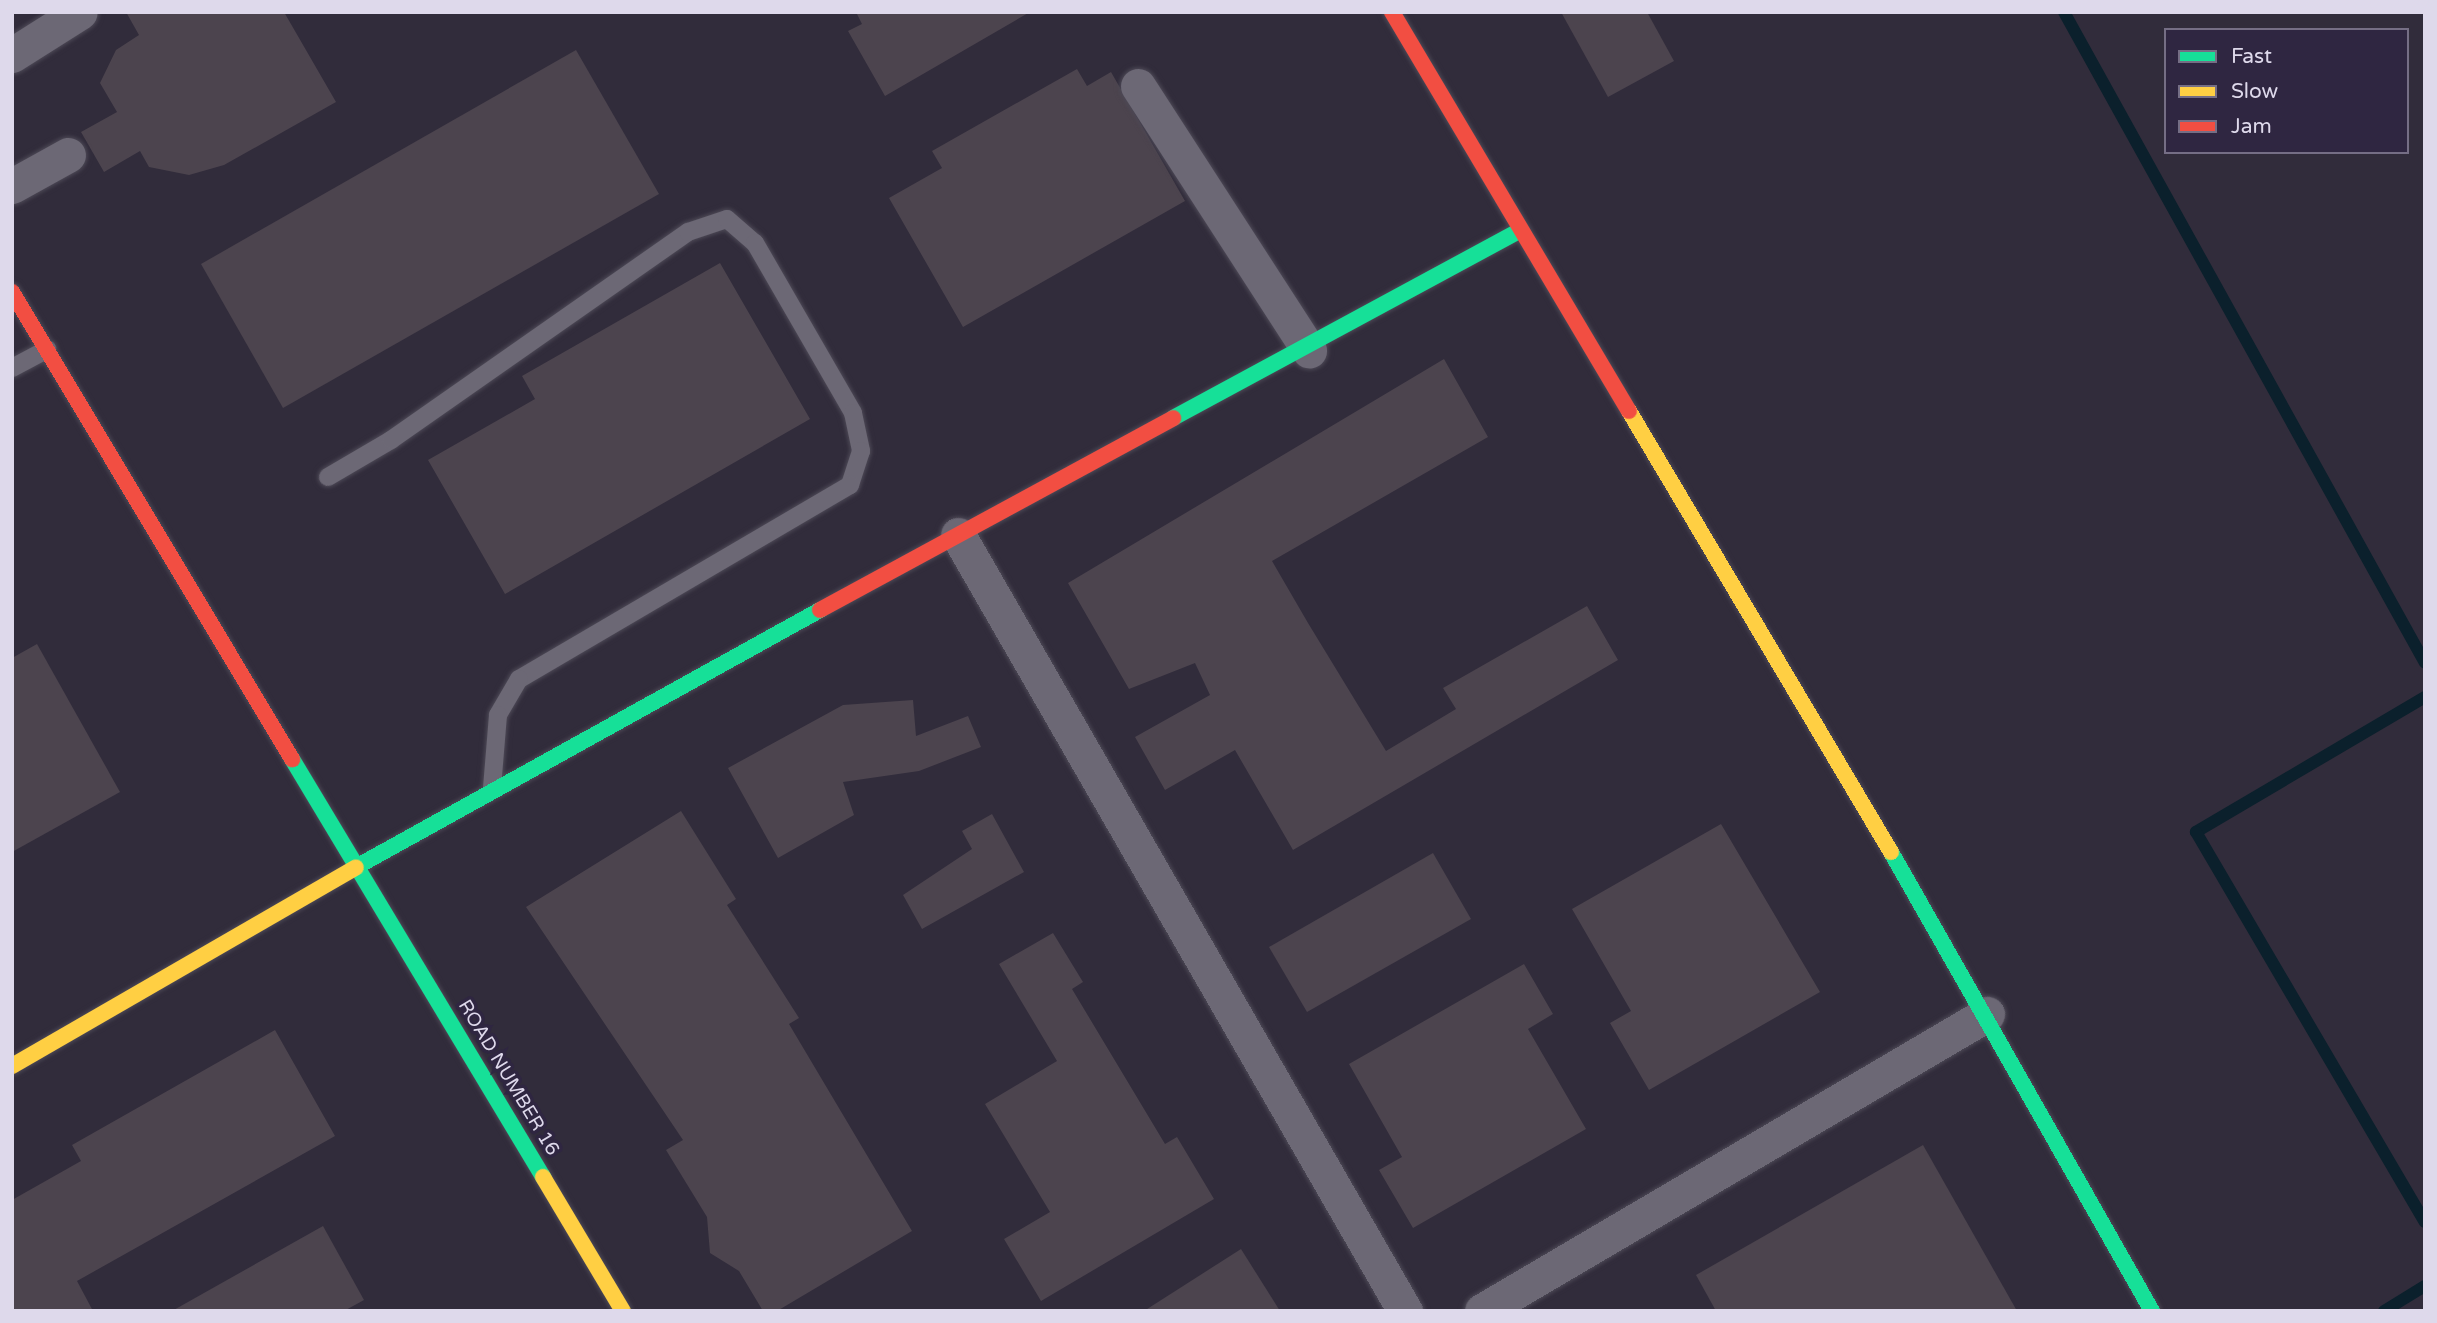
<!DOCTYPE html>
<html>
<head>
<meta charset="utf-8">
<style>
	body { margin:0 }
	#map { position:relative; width:2437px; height:1323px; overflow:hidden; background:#312c3b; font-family:"Varela Round",sans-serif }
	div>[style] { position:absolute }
	.stream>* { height:12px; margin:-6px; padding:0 6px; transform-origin:6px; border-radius:6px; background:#0b202c }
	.building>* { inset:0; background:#4c444e }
	.roads { filter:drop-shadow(0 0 2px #4d4956) drop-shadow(0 0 2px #4d4956) }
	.lane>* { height:18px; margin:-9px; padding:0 9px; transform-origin:9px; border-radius:9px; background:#6c6875 }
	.street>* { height:35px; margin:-17.5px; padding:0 17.5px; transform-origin:17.5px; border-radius:17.5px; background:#6c6875 }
	.fast>* { height:16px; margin:-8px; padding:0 8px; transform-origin:8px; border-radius:8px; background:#16e098 }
	.slow>* { height:16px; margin:-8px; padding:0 8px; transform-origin:8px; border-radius:8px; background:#ffcf43 }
	.jam>* { height:16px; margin:-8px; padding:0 8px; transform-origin:8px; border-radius:8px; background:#f24e42 }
	span { translate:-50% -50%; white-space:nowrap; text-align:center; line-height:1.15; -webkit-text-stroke:7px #2f2641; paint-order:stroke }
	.street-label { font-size:19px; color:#ded9eb }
	.frame { position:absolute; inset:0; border:14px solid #ded9eb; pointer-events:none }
	.legend { position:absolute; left:2164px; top:28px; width:245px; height:126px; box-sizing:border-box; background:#2f2641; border:2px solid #756e85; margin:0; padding:9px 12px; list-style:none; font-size:21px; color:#ded9eb }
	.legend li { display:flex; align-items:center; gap:14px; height:35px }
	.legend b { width:35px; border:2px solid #756e85 }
</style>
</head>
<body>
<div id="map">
	<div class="stream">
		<i style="left:2064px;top:12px;width:744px;rotate:60.99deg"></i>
		<i style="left:2425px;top:697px;width:266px;rotate:149.5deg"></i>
		<i style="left:2196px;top:832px;width:452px;rotate:59.6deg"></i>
		<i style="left:2384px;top:1311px;width:48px;rotate:-31.4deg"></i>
	</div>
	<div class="building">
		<i style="clip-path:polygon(126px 12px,284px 12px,336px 102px,224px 165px,189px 175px,149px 167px,140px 151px,104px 172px,81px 132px,117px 112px,100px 83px,116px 50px,139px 35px)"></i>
		<i style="clip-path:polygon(856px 12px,1030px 12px,885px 96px,848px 31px,862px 24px)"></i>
		<i style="clip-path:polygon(1561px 12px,1647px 12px,1674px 61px,1608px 97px)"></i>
		<i style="clip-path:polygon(576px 50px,659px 194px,283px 408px,201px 264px)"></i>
		<i style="clip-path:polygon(1077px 69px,1087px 86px,1111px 72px,1185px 201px,963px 327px,889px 198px,942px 168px,932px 151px)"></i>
		<i style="clip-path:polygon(720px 263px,810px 419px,505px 594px,428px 460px,535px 399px,522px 376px)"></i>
		<i style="clip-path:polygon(1444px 359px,1488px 437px,1272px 561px,1308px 623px,1386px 751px,1456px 709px,1443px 688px,1587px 606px,1618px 660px,1293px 850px,1235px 750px,1165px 790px,1135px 737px,1210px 695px,1195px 663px,1129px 689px,1068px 583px)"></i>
		<i style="clip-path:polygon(37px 644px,120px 792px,12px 852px,12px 658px)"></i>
		<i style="clip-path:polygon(913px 700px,916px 736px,968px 716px,981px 747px,919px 771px,843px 782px,854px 815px,778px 858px,728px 768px,843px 705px)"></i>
		<i style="clip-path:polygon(681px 811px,736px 899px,727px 905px,799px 1018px,789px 1024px,912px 1231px,777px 1311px,763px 1311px,739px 1271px,710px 1253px,707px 1217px,666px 1150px,683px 1140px,526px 907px)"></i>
		<i style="clip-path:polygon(992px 814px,1024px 872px,922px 929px,903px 895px,972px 849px,962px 831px)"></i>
		<i style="clip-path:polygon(1721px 824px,1820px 992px,1649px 1090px,1610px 1023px,1631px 1011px,1572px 909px)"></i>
		<i style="clip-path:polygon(1433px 853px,1471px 919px,1307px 1012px,1269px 947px)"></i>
		<i style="clip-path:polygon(1053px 933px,1083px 982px,1072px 989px,1165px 1144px,1177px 1137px,1214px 1199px,1041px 1301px,1004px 1239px,1050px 1212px,985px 1104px,1057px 1061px,999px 964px)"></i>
		<i style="clip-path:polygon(1524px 964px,1553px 1014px,1528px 1029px,1586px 1129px,1413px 1228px,1379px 1170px,1402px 1157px,1349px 1064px)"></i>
		<i style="clip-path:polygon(275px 1030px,335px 1136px,77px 1281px,93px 1311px,12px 1311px,12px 1200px,81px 1161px,72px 1145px)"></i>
		<i style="clip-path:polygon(1923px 1145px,2017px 1311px,1716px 1311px,1696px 1275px)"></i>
		<i style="clip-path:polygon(323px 1226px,364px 1300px,344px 1311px,172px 1311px)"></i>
		<i style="clip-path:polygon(1241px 1249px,1280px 1311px,1144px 1311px)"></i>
	</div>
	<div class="roads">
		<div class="lane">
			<i style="left:12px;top:368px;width:40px;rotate:-28deg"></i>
			<i style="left:328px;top:477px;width:73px;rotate:-30.4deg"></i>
			<i style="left:391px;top:440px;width:363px;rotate:-35deg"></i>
			<i style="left:688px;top:232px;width:41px;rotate:-18.4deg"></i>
			<i style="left:727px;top:219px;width:37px;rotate:41deg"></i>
			<i style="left:755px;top:243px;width:196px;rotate:60deg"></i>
			<i style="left:853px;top:413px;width:39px;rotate:78deg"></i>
			<i style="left:861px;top:451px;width:36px;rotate:108deg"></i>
			<i style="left:850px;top:485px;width:384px;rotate:149.6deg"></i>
			<i style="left:519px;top:679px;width:42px;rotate:120.3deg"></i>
			<i style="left:498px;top:715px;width:73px;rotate:94.7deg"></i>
		</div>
		<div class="street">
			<i style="left:12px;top:55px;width:80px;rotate:-32.3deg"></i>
			<i style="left:1138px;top:86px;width:315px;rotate:57.1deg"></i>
			<i style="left:12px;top:186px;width:64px;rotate:-29deg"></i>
			<i style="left:958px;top:535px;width:896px;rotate:60.06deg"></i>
			<i style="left:1482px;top:1311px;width:586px;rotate:-30.46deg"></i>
		</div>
		<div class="fast">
			<i style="left:1173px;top:418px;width:395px;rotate:-28.4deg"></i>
			<i style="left:292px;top:759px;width:488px;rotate:59deg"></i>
			<i style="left:1891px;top:852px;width:528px;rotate:60.38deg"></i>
			<i style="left:356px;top:867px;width:530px;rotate:-28.98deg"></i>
		</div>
		<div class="slow">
			<i style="left:1629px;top:411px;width:513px;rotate:59.29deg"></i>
			<i style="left:12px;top:1066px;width:397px;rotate:-30deg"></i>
			<i style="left:543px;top:1177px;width:156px;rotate:59.2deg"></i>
		</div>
		<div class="jam">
			<i style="left:1392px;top:12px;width:464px;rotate:59.3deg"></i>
			<i style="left:12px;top:292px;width:545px;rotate:59.05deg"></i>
			<i style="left:820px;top:610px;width:402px;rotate:-28.5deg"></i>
		</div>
	</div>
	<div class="street-label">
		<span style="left:508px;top:1078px;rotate:59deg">ROAD NUMBER 16</span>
	</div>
	<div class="frame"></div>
	<ul class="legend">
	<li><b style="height:9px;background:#16e098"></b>Fast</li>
	<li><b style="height:9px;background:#ffcf43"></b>Slow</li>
	<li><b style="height:9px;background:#f24e42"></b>Jam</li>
	</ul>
</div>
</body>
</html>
